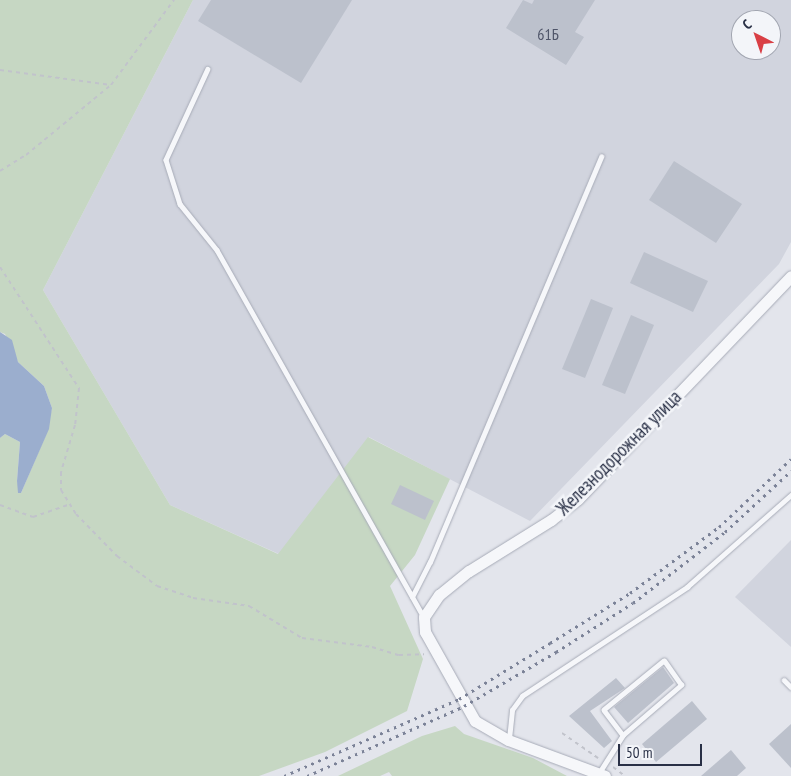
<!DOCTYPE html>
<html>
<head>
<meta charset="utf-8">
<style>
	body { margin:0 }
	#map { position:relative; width:791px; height:776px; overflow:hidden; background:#e3e5ec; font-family:"PT Sans Narrow",sans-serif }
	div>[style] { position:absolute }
	.built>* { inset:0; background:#d1d4de }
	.green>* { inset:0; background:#c6d7c3 }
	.water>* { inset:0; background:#9baece }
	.building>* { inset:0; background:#bcc1cc }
	.path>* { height:2px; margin-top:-1px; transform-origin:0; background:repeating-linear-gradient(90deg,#c1c3cb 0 4px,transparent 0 8px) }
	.roads { filter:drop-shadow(0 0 1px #a7abb7) drop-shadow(0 0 1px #a7abb7) }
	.service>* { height:4.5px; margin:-2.25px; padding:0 2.25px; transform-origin:2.25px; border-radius:2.25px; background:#f6f7fa }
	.tertiary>* { height:11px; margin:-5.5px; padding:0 5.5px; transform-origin:5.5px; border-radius:5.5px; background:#f6f7fa }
	.rail>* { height:3px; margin-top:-1.5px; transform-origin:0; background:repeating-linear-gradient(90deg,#7b8297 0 2.5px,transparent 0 7.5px) }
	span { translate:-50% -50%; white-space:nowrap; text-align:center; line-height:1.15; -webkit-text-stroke:5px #f3f5f9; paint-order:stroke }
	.number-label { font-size:16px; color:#4e5468 }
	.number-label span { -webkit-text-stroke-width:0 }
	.street-label { font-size:19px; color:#293046 }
	.north { position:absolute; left:731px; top:10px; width:50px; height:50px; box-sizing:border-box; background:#f3f5f9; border:1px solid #a2a6b1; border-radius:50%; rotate:319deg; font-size:14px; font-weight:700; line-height:20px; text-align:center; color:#293046 }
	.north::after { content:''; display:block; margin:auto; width:18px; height:22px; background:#d93f45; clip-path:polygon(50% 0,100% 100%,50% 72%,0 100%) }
	.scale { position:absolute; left:618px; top:744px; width:84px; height:22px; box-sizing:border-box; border:2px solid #293046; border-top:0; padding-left:6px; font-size:15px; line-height:18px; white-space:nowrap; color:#293046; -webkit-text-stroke:4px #f3f5f9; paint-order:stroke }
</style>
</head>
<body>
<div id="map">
	<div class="built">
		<i style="clip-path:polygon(evenodd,193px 0,791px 0,791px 242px,779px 264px,530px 521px,369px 437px,279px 554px,170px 505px,43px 290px,193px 0,741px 20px,771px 20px,771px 50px,741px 50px,741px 20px)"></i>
		<i style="clip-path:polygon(791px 540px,791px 647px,735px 597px)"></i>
	</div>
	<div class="green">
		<i style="clip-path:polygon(0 0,193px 0,43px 290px,170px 505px,278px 554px,368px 437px,450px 479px,415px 555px,390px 586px,423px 659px,407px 711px,325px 752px,259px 776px,0 776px,0 438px,5px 434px,20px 442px,17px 481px,21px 493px,45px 437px,52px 408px,44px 386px,18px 362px,5px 334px,0 332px)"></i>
		<i style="clip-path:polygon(455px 726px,464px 734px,533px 758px,567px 776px,392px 776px,389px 772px,380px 776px,338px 776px,422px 736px)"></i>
	</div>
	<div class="water">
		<i style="clip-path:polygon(0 332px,12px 340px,18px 362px,44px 386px,52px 408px,49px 429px,21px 493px,18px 493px,17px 481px,20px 442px,5px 434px,0 438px)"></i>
	</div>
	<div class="building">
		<i style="clip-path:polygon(211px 0,352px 0,301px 83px,198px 21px)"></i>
		<i style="clip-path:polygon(523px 0,532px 4px,534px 0,595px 0,575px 32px,584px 37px,566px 65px,506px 28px)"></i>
		<i style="clip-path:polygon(674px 161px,742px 204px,716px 243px,649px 200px)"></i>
		<i style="clip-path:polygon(644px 252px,708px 281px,693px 312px,630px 283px)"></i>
		<i style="clip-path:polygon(591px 299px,613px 308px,585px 378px,562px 369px)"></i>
		<i style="clip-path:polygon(631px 315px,654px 325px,625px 394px,602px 385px)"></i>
		<i style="clip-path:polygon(400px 485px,434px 501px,425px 520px,391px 504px)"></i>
		<i style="clip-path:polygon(663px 667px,674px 683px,628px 723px,614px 707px)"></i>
		<i style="clip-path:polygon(616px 678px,625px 688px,590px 711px,612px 741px,604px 748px,569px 716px)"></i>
		<i style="clip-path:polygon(692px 701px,707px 719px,656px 762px,642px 744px)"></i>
		<i style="clip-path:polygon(791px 724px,791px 768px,769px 744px)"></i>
		<i style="clip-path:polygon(731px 750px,746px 768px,737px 776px,701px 776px)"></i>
	</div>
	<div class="path">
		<i style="left:0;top:70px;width:112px;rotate:7.7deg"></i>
		<i style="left:0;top:171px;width:31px;rotate:-32deg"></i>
		<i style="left:26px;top:155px;width:110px;rotate:-39.5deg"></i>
		<i style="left:111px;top:85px;width:106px;rotate:-53.5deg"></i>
		<i style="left:0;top:267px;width:145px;rotate:56.9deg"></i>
		<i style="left:79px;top:388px;width:37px;rotate:96deg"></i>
		<i style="left:75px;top:425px;width:49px;rotate:106.6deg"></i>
		<i style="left:61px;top:472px;width:18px;rotate:90deg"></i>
		<i style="left:61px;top:490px;width:28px;rotate:58deg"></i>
		<i style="left:76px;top:514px;width:59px;rotate:45.7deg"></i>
		<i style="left:117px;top:556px;width:50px;rotate:36.9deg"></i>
		<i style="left:157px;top:586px;width:38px;rotate:18deg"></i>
		<i style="left:193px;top:598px;width:57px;rotate:8.1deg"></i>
		<i style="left:249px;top:606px;width:62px;rotate:31.1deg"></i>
		<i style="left:302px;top:638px;width:71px;rotate:7.3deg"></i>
		<i style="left:372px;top:647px;width:28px;rotate:17deg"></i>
		<i style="left:399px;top:655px;width:25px;rotate:-2deg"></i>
		<i style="left:0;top:505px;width:35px;rotate:20deg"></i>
		<i style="left:33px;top:517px;width:39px;rotate:-19deg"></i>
		<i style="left:562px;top:733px;width:44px;rotate:34.8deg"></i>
		<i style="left:613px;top:767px;width:15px;rotate:37deg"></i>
	</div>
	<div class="roads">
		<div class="service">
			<i style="left:208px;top:69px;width:100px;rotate:114.8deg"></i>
			<i style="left:166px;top:160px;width:46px;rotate:72.3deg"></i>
			<i style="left:180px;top:204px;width:59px;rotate:51.2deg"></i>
			<i style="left:217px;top:250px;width:420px;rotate:60.6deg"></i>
			<i style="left:412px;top:597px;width:39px;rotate:-63deg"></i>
			<i style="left:430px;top:562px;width:440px;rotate:-67.1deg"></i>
			<i style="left:784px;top:680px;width:10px;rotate:45deg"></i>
			<i style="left:509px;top:739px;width:29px;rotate:-84deg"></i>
			<i style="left:512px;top:710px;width:17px;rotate:-54deg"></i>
			<i style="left:522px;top:696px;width:198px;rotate:-33.4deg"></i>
			<i style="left:687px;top:587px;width:139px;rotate:-41.5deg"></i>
			<i style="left:599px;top:773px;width:45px;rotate:-57.7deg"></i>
			<i style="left:623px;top:735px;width:77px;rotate:-40.8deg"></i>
			<i style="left:681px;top:685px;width:29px;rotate:-125deg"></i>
			<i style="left:664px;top:661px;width:77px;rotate:140.8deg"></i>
			<i style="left:604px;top:710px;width:31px;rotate:53deg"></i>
		</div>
		<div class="tertiary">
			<i style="left:605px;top:776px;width:103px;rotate:-159.6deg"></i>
			<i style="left:508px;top:740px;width:38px;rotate:-150deg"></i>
			<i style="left:475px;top:721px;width:102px;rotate:-119.3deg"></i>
			<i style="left:425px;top:632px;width:15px;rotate:-94deg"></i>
			<i style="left:424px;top:617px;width:27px;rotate:-56deg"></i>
			<i style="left:439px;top:595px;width:38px;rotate:-39deg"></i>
			<i style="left:469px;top:571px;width:97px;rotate:-31.9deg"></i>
			<i style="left:551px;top:520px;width:34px;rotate:-38deg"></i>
			<i style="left:578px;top:499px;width:308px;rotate:-46.3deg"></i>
		</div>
	</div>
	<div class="rail">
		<i style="left:284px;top:776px;width:191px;rotate:-23.7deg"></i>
		<i style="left:459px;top:699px;width:107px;rotate:-31.6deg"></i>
		<i style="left:550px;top:643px;width:94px;rotate:-32deg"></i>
		<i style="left:630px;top:593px;width:111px;rotate:-36.6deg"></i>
		<i style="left:719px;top:527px;width:99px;rotate:-43.4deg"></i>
		<i style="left:307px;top:776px;width:172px;rotate:-24deg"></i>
		<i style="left:464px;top:706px;width:107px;rotate:-30.4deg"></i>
		<i style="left:556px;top:652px;width:91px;rotate:-32.5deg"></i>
		<i style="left:633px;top:603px;width:116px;rotate:-37.7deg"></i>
		<i style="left:725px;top:532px;width:90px;rotate:-42.7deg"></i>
	</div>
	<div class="number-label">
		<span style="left:548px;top:34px">61Б</span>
	</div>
	<div class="street-label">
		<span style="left:619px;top:453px;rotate:-45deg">Железнодорожная улица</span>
	</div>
	<div class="north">С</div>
	<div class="scale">50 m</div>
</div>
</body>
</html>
